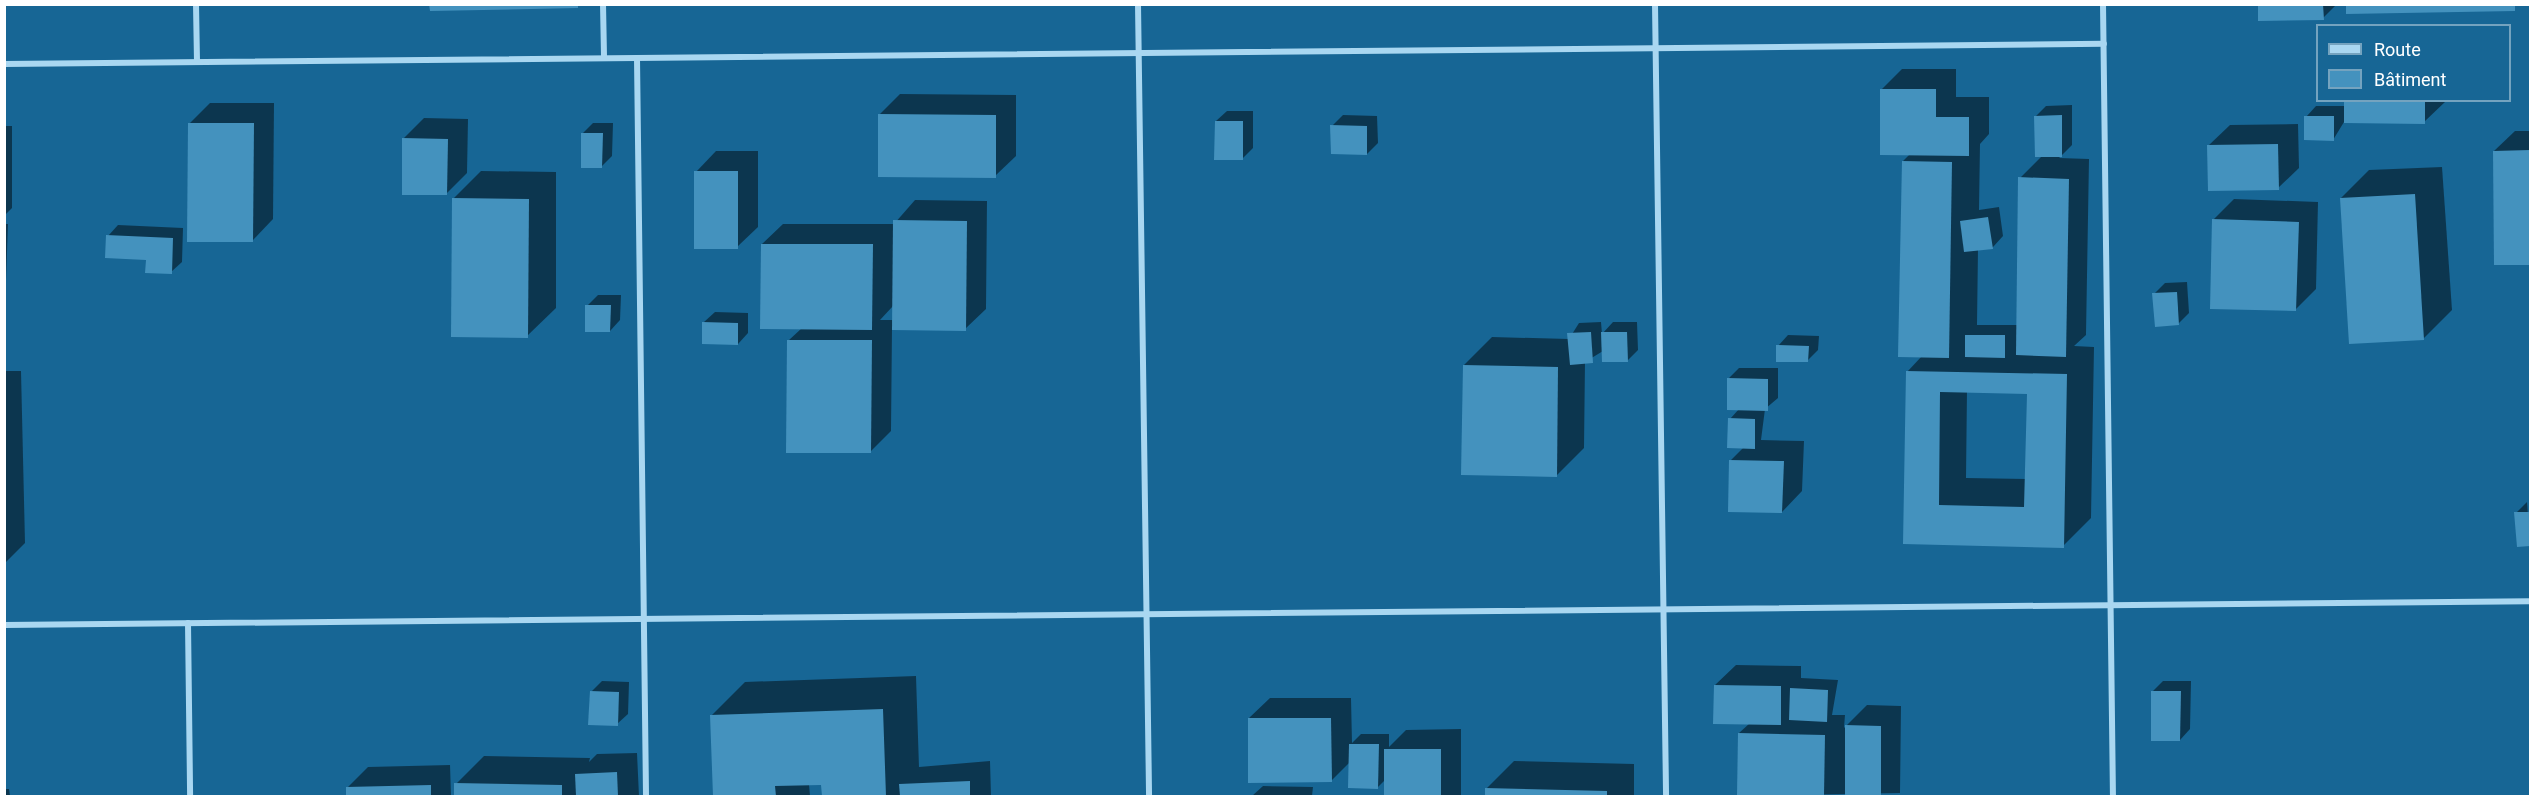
<!DOCTYPE html>
<html>
<head>
<meta charset="utf-8">
<style>
	body { margin:0 }
	#map { position:relative; width:2535px; height:801px; overflow:hidden; background:#176695; font-family:Roboto,sans-serif }
	div>[style] { position:absolute }
	.shadow>* { inset:0; background:#0007 }
	.building>* { inset:0; background:#4492be }
	.street>* { height:6px; margin:-3px; padding:0 3px; transform-origin:3px; border-radius:3px; background:#a9d7f1 }
	span { translate:-50% -50%; white-space:nowrap; text-align:center; line-height:1.15; -webkit-text-stroke:5px #176695; paint-order:stroke }
	.frame { position:absolute; inset:0; border:6px solid #fff; pointer-events:none }
	.legend { position:absolute; left:2316px; top:24px; width:195px; height:78px; box-sizing:border-box; background:#176695; border:2px solid #74a3bf; margin:0; padding:8px 10px; list-style:none; font-size:18px; color:#fff }
	.legend li { display:flex; align-items:center; gap:12px; height:30px }
	.legend b { width:30px; border:2px solid #74a3bf }
</style>
</head>
<body>
<div id="map">
	<div class="shadow">
		<i style="clip-path:polygon(2259px 4px,2337px 4px,2323px 18px)"></i>
		<i style="clip-path:polygon(evenodd,1902px 69px,1956px 69px,1956px 97px,1989px 97px,1989px 134px,1980px 144px,1979px 210px,1999px 207px,2003px 236px,1993px 247px,1978px 249px,1977px 325px,2018px 325px,2020px 178px,2043px 155px,2036px 116px,2046px 106px,2072px 105px,2072px 145px,2059px 158px,2089px 159px,2086px 335px,2074px 346px,2094px 347px,2091px 518px,2063px 546px,1904px 543px,1907px 372px,1922px 356px,1903px 161px,1910px 154px,1882px 89px,1902px 69px,1967px 391px,2029px 393px,2027px 479px,1966px 478px,1967px 391px)"></i>
		<i style="clip-path:polygon(900px 94px,1016px 95px,1016px 156px,995px 176px,879px 115px)"></i>
		<i style="clip-path:polygon(2346px 100px,2445px 100px,2445px 102px,2424px 122px,2344px 122px,2333px 140px,2306px 117px,2316px 106px,2346px 106px)"></i>
		<i style="clip-path:polygon(210px 103px,274px 103px,273px 219px,253px 240px,189px 124px)"></i>
		<i style="clip-path:polygon(1227px 111px,1253px 111px,1253px 148px,1242px 159px,1216px 121px)"></i>
		<i style="clip-path:polygon(1343px 115px,1377px 116px,1378px 143px,1367px 154px,1332px 126px)"></i>
		<i style="clip-path:polygon(424px 118px,468px 119px,467px 173px,447px 193px,403px 139px)"></i>
		<i style="clip-path:polygon(593px 123px,613px 123px,612px 156px,602px 166px,582px 134px)"></i>
		<i style="clip-path:polygon(2298px 124px,2299px 168px,2278px 188px,2209px 145px,2230px 125px)"></i>
		<i style="clip-path:polygon(4px 126px,12px 126px,12px 208px,4px 216px)"></i>
		<i style="clip-path:polygon(2515px 131px,2530px 131px,2530px 264px,2495px 264px,2494px 151px)"></i>
		<i style="clip-path:polygon(716px 151px,758px 151px,758px 227px,737px 247px,696px 172px)"></i>
		<i style="clip-path:polygon(2442px 167px,2452px 310px,2424px 338px,2341px 198px,2369px 170px)"></i>
		<i style="clip-path:polygon(481px 171px,556px 172px,556px 308px,527px 336px,453px 199px)"></i>
		<i style="clip-path:polygon(2234px 199px,2318px 202px,2316px 289px,2296px 309px,2213px 220px)"></i>
		<i style="clip-path:polygon(evenodd,915px 200px,987px 201px,986px 309px,965px 329px,892px 328px,891px 431px,870px 452px,789px 340px,802px 328px,762px 244px,783px 224px,894px 224px,915px 200px,893px 306px,893px 320px,880px 320px,893px 306px)"></i>
		<i style="clip-path:polygon(4px 224px,8px 224px,4px 336px)"></i>
		<i style="clip-path:polygon(118px 225px,183px 228px,182px 262px,171px 272px,108px 236px)"></i>
		<i style="clip-path:polygon(2187px 282px,2189px 313px,2178px 324px,2154px 294px,2165px 283px)"></i>
		<i style="clip-path:polygon(598px 295px,621px 295px,620px 320px,610px 331px,587px 306px)"></i>
		<i style="clip-path:polygon(715px 312px,748px 313px,748px 333px,738px 344px,704px 322px)"></i>
		<i style="clip-path:polygon(1601px 322px,1602px 334px,1613px 322px,1637px 322px,1638px 350px,1627px 361px,1603px 351px,1585px 362px,1584px 448px,1556px 476px,1464px 365px,1492px 337px,1569px 339px,1579px 323px)"></i>
		<i style="clip-path:polygon(1788px 335px,1819px 336px,1818px 350px,1807px 361px,1778px 346px)"></i>
		<i style="clip-path:polygon(1739px 368px,1778px 368px,1778px 398px,1765px 409px,1761px 440px,1804px 441px,1802px 491px,1782px 512px,1730px 461px,1744px 447px,1730px 419px,1739px 409px,1729px 378px)"></i>
		<i style="clip-path:polygon(4px 371px,21px 371px,25px 543px,4px 564px)"></i>
		<i style="clip-path:polygon(2527px 502px,2530px 544px,2518px 545px,2516px 513px)"></i>
		<i style="clip-path:polygon(1736px 665px,1801px 666px,1801px 678px,1838px 680px,1832px 715px,1845px 715px,1844px 728px,1867px 705px,1901px 706px,1900px 793px,1738px 796px,1739px 733px,1750px 723px,1715px 685px)"></i>
		<i style="clip-path:polygon(916px 676px,919px 767px,990px 761px,991px 796px,823px 796px,823px 783px,809px 784px,810px 796px,714px 796px,712px 715px,745px 682px)"></i>
		<i style="clip-path:polygon(602px 681px,629px 682px,628px 714px,617px 724px,591px 692px)"></i>
		<i style="clip-path:polygon(2163px 681px,2191px 681px,2190px 729px,2180px 740px,2153px 691px)"></i>
		<i style="clip-path:polygon(1270px 698px,1351px 698px,1352px 743px,1361px 734px,1389px 734px,1389px 747px,1406px 730px,1461px 729px,1461px 796px,1386px 796px,1386px 779px,1378px 787px,1350px 762px,1331px 781px,1249px 718px)"></i>
		<i style="clip-path:polygon(637px 753px,639px 796px,456px 796px,456px 784px,484px 756px,590px 758px,589px 762px,597px 754px)"></i>
		<i style="clip-path:polygon(1514px 761px,1634px 764px,1634px 796px,1486px 796px,1486px 789px)"></i>
		<i style="clip-path:polygon(450px 765px,451px 796px,347px 796px,347px 788px,368px 767px)"></i>
		<i style="clip-path:polygon(1263px 786px,1313px 787px,1312px 796px,1252px 796px)"></i>
		<i style="clip-path:polygon(4px 789px,9px 789px,10px 796px,4px 796px)"></i>
	</div>
	<div class="building">
		<i style="clip-path:polygon(429px 4px,578px 4px,578px 8px,430px 11px)"></i>
		<i style="clip-path:polygon(2258px 4px,2323px 4px,2324px 20px,2258px 21px)"></i>
		<i style="clip-path:polygon(2346px 4px,2515px 4px,2515px 11px,2346px 14px)"></i>
		<i style="clip-path:polygon(1880px 89px,1936px 89px,1936px 117px,1969px 117px,1969px 156px,1880px 155px)"></i>
		<i style="clip-path:polygon(2344px 100px,2425px 100px,2425px 124px,2344px 123px)"></i>
		<i style="clip-path:polygon(878px 114px,996px 115px,996px 178px,878px 177px)"></i>
		<i style="clip-path:polygon(2062px 115px,2062px 157px,2035px 157px,2034px 116px)"></i>
		<i style="clip-path:polygon(2304px 116px,2334px 116px,2334px 141px,2304px 140px)"></i>
		<i style="clip-path:polygon(1215px 121px,1243px 121px,1243px 160px,1214px 160px)"></i>
		<i style="clip-path:polygon(188px 123px,254px 123px,253px 242px,187px 242px)"></i>
		<i style="clip-path:polygon(1330px 125px,1367px 126px,1367px 155px,1331px 154px)"></i>
		<i style="clip-path:polygon(581px 133px,603px 133px,602px 168px,581px 168px)"></i>
		<i style="clip-path:polygon(402px 138px,448px 139px,447px 195px,402px 195px)"></i>
		<i style="clip-path:polygon(2278px 144px,2279px 190px,2208px 191px,2207px 145px)"></i>
		<i style="clip-path:polygon(2530px 150px,2530px 265px,2494px 265px,2493px 151px)"></i>
		<i style="clip-path:polygon(1902px 161px,1952px 162px,1949px 358px,1898px 357px)"></i>
		<i style="clip-path:polygon(694px 171px,738px 171px,738px 249px,694px 249px)"></i>
		<i style="clip-path:polygon(2018px 177px,2069px 179px,2066px 357px,2016px 355px)"></i>
		<i style="clip-path:polygon(2415px 194px,2424px 340px,2349px 344px,2340px 198px)"></i>
		<i style="clip-path:polygon(452px 198px,529px 199px,528px 338px,451px 337px)"></i>
		<i style="clip-path:polygon(1988px 217px,1993px 249px,1964px 252px,1960px 221px)"></i>
		<i style="clip-path:polygon(2212px 219px,2299px 222px,2296px 311px,2210px 309px)"></i>
		<i style="clip-path:polygon(893px 220px,967px 221px,966px 331px,892px 330px)"></i>
		<i style="clip-path:polygon(106px 235px,173px 238px,172px 274px,145px 273px,146px 260px,105px 258px)"></i>
		<i style="clip-path:polygon(761px 244px,873px 244px,872px 330px,760px 329px)"></i>
		<i style="clip-path:polygon(2177px 292px,2179px 325px,2155px 327px,2152px 293px)"></i>
		<i style="clip-path:polygon(585px 305px,611px 305px,610px 332px,585px 332px)"></i>
		<i style="clip-path:polygon(702px 322px,738px 323px,738px 345px,702px 344px)"></i>
		<i style="clip-path:polygon(1591px 332px,1593px 363px,1570px 365px,1567px 333px)"></i>
		<i style="clip-path:polygon(1601px 332px,1627px 332px,1628px 362px,1602px 362px)"></i>
		<i style="clip-path:polygon(1965px 335px,2005px 335px,2005px 358px,1965px 357px)"></i>
		<i style="clip-path:polygon(787px 340px,872px 340px,871px 453px,786px 453px)"></i>
		<i style="clip-path:polygon(1776px 345px,1809px 346px,1808px 362px,1776px 362px)"></i>
		<i style="clip-path:polygon(1463px 365px,1558px 367px,1557px 477px,1461px 475px)"></i>
		<i style="clip-path:polygon(evenodd,1906px 371px,2067px 374px,2064px 548px,1903px 544px,1906px 371px,1940px 392px,2027px 394px,2024px 507px,1939px 505px,1940px 392px)"></i>
		<i style="clip-path:polygon(1727px 378px,1768px 379px,1768px 411px,1727px 410px)"></i>
		<i style="clip-path:polygon(1728px 418px,1755px 419px,1755px 449px,1727px 448px)"></i>
		<i style="clip-path:polygon(1729px 460px,1784px 461px,1782px 513px,1728px 512px)"></i>
		<i style="clip-path:polygon(2514px 512px,2530px 512px,2530px 546px,2517px 547px)"></i>
		<i style="clip-path:polygon(1714px 685px,1781px 686px,1781px 725px,1713px 724px)"></i>
		<i style="clip-path:polygon(1790px 688px,1828px 690px,1827px 722px,1789px 720px)"></i>
		<i style="clip-path:polygon(590px 691px,619px 692px,618px 726px,588px 725px)"></i>
		<i style="clip-path:polygon(2151px 691px,2181px 691px,2180px 741px,2151px 741px)"></i>
		<i style="clip-path:polygon(883px 709px,886px 796px,822px 796px,821px 785px,775px 786px,776px 796px,713px 796px,710px 715px)"></i>
		<i style="clip-path:polygon(1248px 718px,1331px 718px,1332px 782px,1248px 783px)"></i>
		<i style="clip-path:polygon(1845px 725px,1881px 726px,1881px 796px,1845px 796px)"></i>
		<i style="clip-path:polygon(1738px 733px,1825px 735px,1824px 796px,1737px 796px)"></i>
		<i style="clip-path:polygon(1349px 744px,1379px 744px,1378px 789px,1348px 788px)"></i>
		<i style="clip-path:polygon(1384px 749px,1441px 749px,1441px 796px,1384px 796px)"></i>
		<i style="clip-path:polygon(617px 772px,618px 796px,576px 796px,575px 774px)"></i>
		<i style="clip-path:polygon(970px 781px,970px 796px,900px 796px,899px 784px)"></i>
		<i style="clip-path:polygon(454px 783px,562px 785px,562px 796px,454px 796px)"></i>
		<i style="clip-path:polygon(431px 785px,431px 796px,346px 796px,346px 787px)"></i>
		<i style="clip-path:polygon(1485px 788px,1607px 791px,1607px 796px,1485px 796px)"></i>
	</div>
	<div class="street">
		<i style="left:196px;top:4px;width:58px;rotate:89deg"></i>
		<i style="left:603px;top:4px;width:54px;rotate:88.9deg"></i>
		<i style="left:1138px;top:4px;width:792px;rotate:89.2deg"></i>
		<i style="left:1655px;top:4px;width:792px;rotate:89.2deg"></i>
		<i style="left:2103px;top:4px;width:792px;rotate:89.28deg"></i>
		<i style="left:637px;top:58px;width:738px;rotate:89.3deg"></i>
		<i style="left:4px;top:64px;width:2100px;rotate:-0.55deg"></i>
		<i style="left:188px;top:623px;width:173px;rotate:89.3deg"></i>
		<i style="left:4px;top:625px;width:2526px;rotate:-0.54deg"></i>
	</div>
	<div class="frame"></div>
	<ul class="legend">
	<li><b style="height:8px;background:#a9d7f1"></b>Route</li>
	<li><b style="height:16px;background:#4492be"></b>Bâtiment</li>
	</ul>
</div>
</body>
</html>
